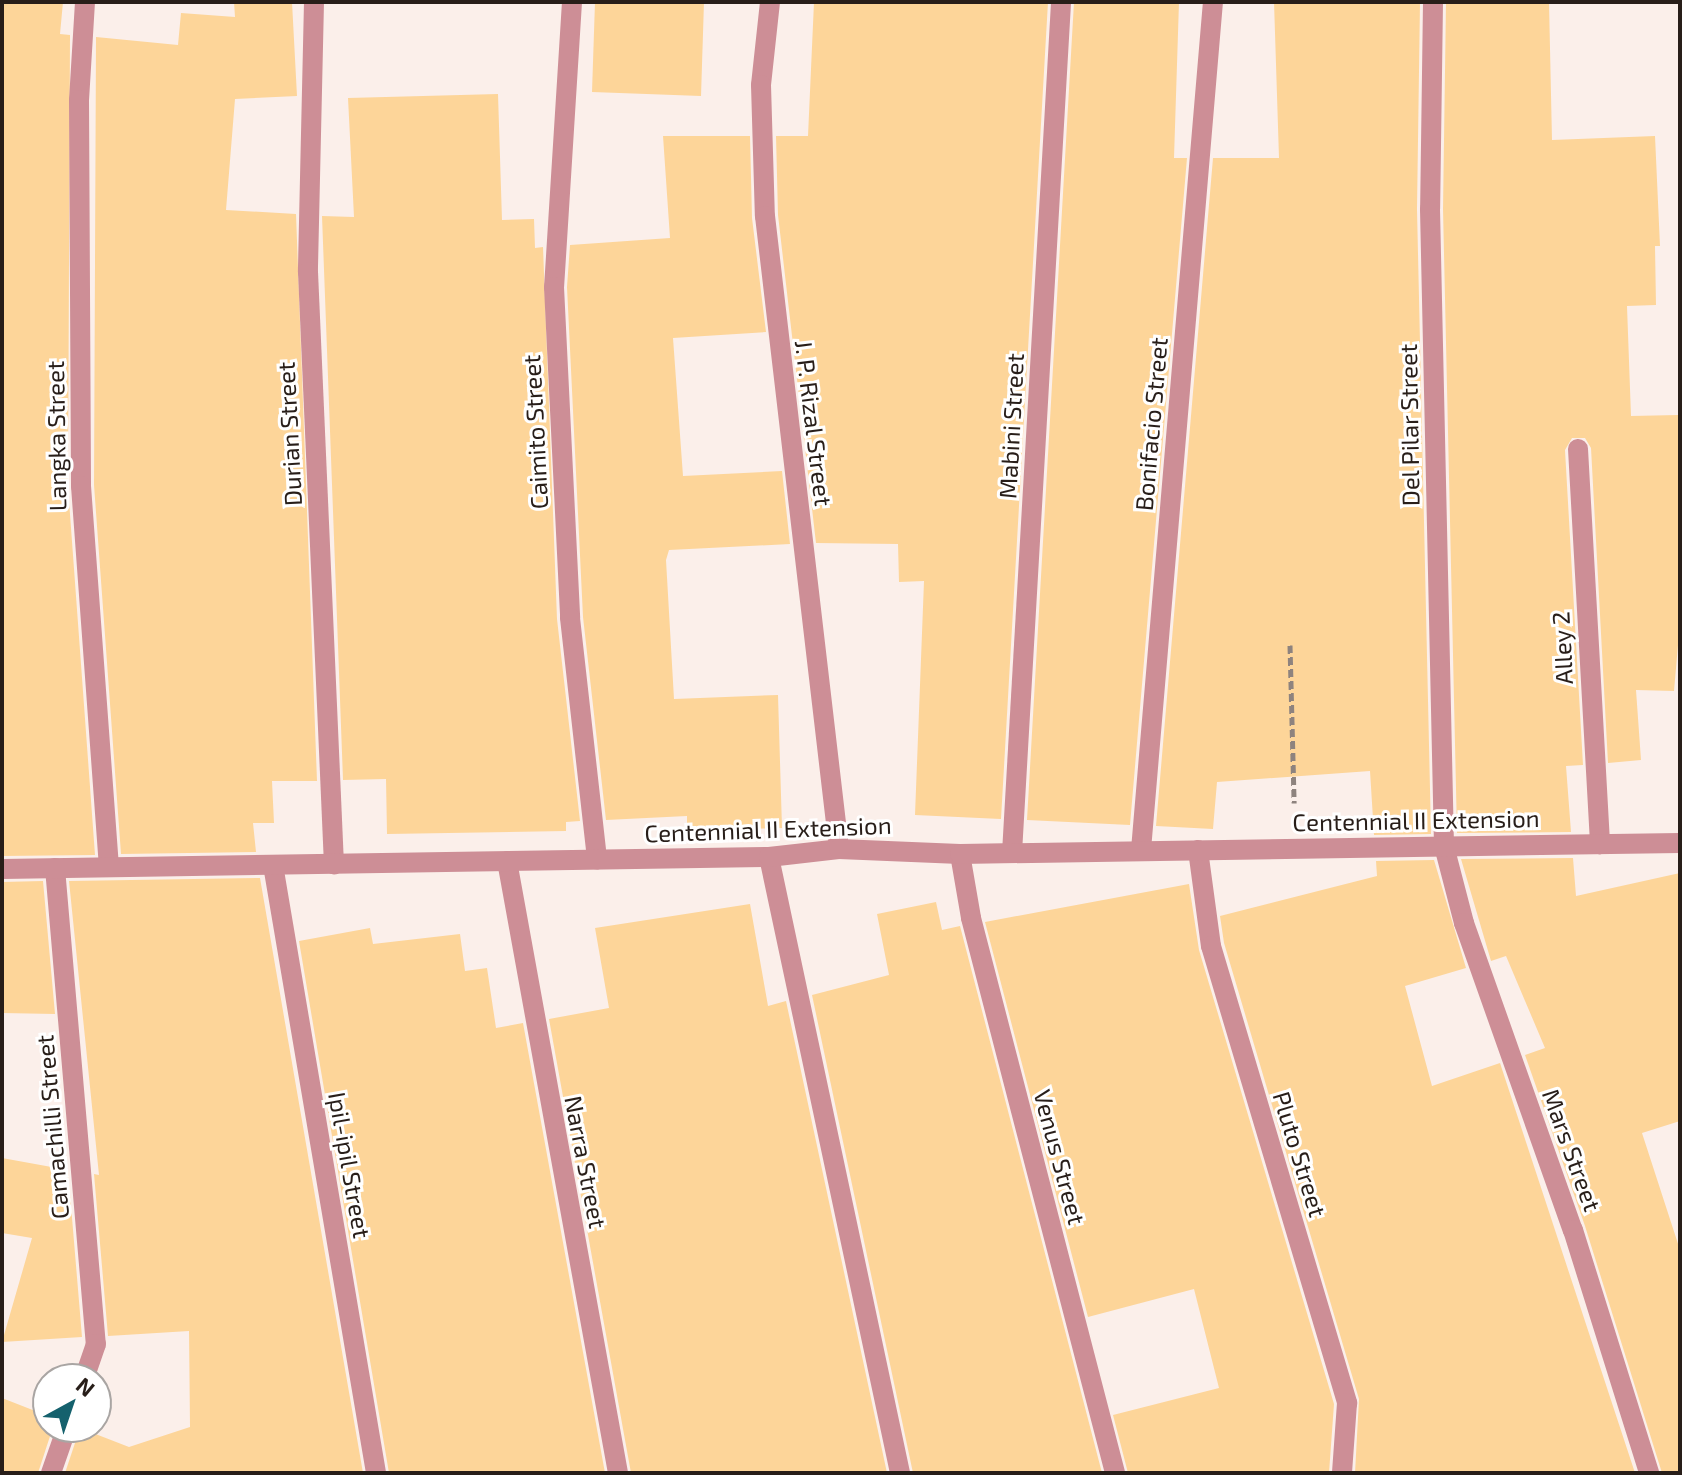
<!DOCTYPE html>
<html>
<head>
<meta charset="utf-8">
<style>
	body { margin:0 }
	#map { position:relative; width:1682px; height:1475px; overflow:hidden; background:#fbefea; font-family:"Exo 2",sans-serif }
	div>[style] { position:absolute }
	.building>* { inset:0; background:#fdd599 }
	.path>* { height:5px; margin-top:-2.5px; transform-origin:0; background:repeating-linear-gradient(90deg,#8e837e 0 8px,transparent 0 12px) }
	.street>* { height:20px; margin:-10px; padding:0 10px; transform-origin:10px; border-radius:10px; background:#cd8e96 }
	span { translate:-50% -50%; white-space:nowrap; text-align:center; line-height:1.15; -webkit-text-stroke:6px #fff; paint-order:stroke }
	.street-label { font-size:24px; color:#281e19 }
	.frame { position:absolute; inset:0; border:4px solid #281e19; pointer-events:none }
	.north { position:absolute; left:32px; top:1363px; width:80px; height:80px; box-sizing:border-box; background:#fff; border:2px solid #a9a5a3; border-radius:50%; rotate:40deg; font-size:22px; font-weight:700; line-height:32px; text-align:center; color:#281e19 }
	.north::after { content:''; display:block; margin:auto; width:28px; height:36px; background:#15616d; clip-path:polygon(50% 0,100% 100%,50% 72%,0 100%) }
</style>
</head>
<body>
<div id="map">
	<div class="building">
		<i style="clip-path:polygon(2px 2px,63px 2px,60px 34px,70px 35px,68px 487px,95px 855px,2px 856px)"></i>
		<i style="clip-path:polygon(234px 2px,292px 2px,297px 96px,235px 99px,226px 210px,296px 214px,317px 781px,272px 781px,274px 823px,253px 823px,256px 852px,121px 854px,94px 485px,96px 37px,178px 45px,181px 13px,235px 17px)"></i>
		<i style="clip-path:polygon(595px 2px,704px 2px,701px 96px,592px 92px)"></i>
		<i style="clip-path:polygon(814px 2px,1048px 2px,1001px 819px,915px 815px,924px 581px,899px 582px,898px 544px,816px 543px,778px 215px,776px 136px,808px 136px)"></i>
		<i style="clip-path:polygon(1074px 2px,1179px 2px,1174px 158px,1187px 158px,1130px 825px,1027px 820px)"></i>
		<i style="clip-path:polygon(1274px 2px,1420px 2px,1417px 209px,1431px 834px,1374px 835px,1370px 771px,1217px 782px,1213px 829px,1156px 826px,1213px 158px,1279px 158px)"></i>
		<i style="clip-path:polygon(1446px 2px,1549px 2px,1552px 140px,1655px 136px,1660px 246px,1655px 246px,1656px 305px,1627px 306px,1631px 416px,1678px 415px,1680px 622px,1674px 691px,1636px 690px,1641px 760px,1608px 763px,1591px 448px,1585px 438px,1572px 438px,1565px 450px,1583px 765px,1566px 766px,1571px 832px,1457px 833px,1443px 209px)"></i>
		<i style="clip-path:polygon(498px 94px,502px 220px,534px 219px,535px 248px,543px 247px,557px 619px,580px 821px,566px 822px,566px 831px,387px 834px,386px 779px,343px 780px,322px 216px,354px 217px,348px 98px)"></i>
		<i style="clip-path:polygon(663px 136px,750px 136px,752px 218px,766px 332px,673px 338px,683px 476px,782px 471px,790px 544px,669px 550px,666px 560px,674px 699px,778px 695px,782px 828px,687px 830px,687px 816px,606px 820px,583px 617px,567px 287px,570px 245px,670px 238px)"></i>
		<i style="clip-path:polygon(1573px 858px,1576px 896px,1680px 873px,1680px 1121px,1642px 1133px,1680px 1250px,1680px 1473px,1662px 1473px,1585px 1226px,1525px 1055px,1545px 1048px,1506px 956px,1491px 961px,1461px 859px)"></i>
		<i style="clip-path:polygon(1434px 860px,1466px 968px,1405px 986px,1432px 1086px,1500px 1063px,1635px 1473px,1355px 1473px,1359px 1399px,1224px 943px,1220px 916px,1377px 876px,1376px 861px)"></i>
		<i style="clip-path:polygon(260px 878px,363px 1473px,65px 1473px,80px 1428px,129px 1447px,190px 1427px,189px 1331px,108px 1336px,94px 1174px,99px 1175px,69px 881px)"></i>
		<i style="clip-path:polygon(43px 881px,55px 1014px,2px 1013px,2px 882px)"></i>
		<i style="clip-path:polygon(1189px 884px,1199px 950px,1334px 1404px,1329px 1473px,1128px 1473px,1113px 1415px,1219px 1388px,1194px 1289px,1088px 1317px,985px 922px)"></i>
		<i style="clip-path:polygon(936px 902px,942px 930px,960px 926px,1102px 1473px,913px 1473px,812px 995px,889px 975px,877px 914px)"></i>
		<i style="clip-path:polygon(750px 904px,768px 1006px,786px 1001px,887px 1473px,631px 1473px,549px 1019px,609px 1008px,595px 928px)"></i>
		<i style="clip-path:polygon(370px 928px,373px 944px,460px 934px,465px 971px,487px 968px,496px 1028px,523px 1023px,605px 1473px,389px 1473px,299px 941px)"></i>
		<i style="clip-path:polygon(2px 1158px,68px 1170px,82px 1337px,2px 1342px,32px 1238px,2px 1233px)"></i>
		<i style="clip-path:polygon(2px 1398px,48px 1416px,48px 1427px,53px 1427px,38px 1473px,2px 1473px)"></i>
	</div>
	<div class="path">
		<i style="left:1290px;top:645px;width:158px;rotate:88.5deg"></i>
	</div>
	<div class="street">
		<i style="left:85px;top:2px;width:98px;rotate:93.5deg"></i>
		<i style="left:79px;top:100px;width:386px;rotate:89.7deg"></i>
		<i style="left:81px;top:486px;width:382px;rotate:85.8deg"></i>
		<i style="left:314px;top:2px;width:270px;rotate:91.3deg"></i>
		<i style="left:308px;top:272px;width:593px;rotate:87.49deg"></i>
		<i style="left:572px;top:2px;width:286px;rotate:93.6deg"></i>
		<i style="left:554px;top:287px;width:331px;rotate:87.2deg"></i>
		<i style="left:570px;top:618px;width:243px;rotate:83.6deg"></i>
		<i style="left:770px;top:2px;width:83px;rotate:96.2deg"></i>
		<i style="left:761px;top:85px;width:131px;rotate:88.3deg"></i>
		<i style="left:765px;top:216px;width:637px;rotate:83.33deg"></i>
		<i style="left:1433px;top:2px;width:207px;rotate:90.8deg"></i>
		<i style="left:1430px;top:209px;width:637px;rotate:88.74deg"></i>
		<i style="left:1444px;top:846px;width:80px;rotate:75.4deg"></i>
		<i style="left:1464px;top:923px;width:326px;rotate:70.5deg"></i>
		<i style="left:1573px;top:1230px;width:255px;rotate:72.6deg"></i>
		<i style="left:1578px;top:449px;width:396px;rotate:86.8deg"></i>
		<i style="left:1141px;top:850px;width:851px;rotate:-85.15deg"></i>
		<i style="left:1198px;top:850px;width:97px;rotate:82.3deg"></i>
		<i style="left:1211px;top:946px;width:477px;rotate:73.4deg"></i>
		<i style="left:1347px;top:1403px;width:70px;rotate:94.1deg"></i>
		<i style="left:1012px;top:853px;width:852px;rotate:-86.7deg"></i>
		<i style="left:960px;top:854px;width:65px;rotate:80.2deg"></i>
		<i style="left:971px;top:918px;width:573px;rotate:75.45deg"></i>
		<i style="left:769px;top:857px;width:630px;rotate:77.99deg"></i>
		<i style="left:507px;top:861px;width:622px;rotate:79.72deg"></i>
		<i style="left:273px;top:865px;width:617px;rotate:80.38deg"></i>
		<i style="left:55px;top:868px;width:478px;rotate:85.1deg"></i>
		<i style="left:96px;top:1344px;width:37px;rotate:109deg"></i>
		<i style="left:2px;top:869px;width:767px;rotate:-0.9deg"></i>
		<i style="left:769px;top:857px;width:70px;rotate:-6.5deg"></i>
		<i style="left:839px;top:849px;width:121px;rotate:2.4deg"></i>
		<i style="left:960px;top:854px;width:720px;rotate:-0.88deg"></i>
		<i style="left:51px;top:1473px;width:49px;rotate:-70.8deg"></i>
	</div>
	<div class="street-label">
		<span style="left:814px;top:423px;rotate:83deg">J. P. Rizal Street</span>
		<span style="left:1151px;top:424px;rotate:-85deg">Bonifacio Street</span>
		<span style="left:1409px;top:425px;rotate:-91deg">Del Pilar Street</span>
		<span style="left:1011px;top:426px;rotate:-87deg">Mabini Street</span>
		<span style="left:535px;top:432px;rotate:-93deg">Caimito Street</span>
		<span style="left:289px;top:434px;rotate:-93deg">Durian Street</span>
		<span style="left:56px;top:436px;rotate:-91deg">Langka Street</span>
		<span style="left:1562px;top:648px;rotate:-93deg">Alley 2</span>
		<span style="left:1416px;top:820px;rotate:-1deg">Centennial II Extension</span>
		<span style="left:768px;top:829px;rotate:-2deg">Centennial II Extension</span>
		<span style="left:52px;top:1127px;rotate:-95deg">Camachilli Street</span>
		<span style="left:1572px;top:1150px;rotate:70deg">Mars Street</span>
		<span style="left:1300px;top:1154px;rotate:73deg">Pluto Street</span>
		<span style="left:1060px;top:1157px;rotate:75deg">Venus Street</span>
		<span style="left:586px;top:1162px;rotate:79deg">Narra Street</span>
		<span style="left:350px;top:1165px;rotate:80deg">Ipil-ipil Street</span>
	</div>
	<div class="frame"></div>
	<div class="north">N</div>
</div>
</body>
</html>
